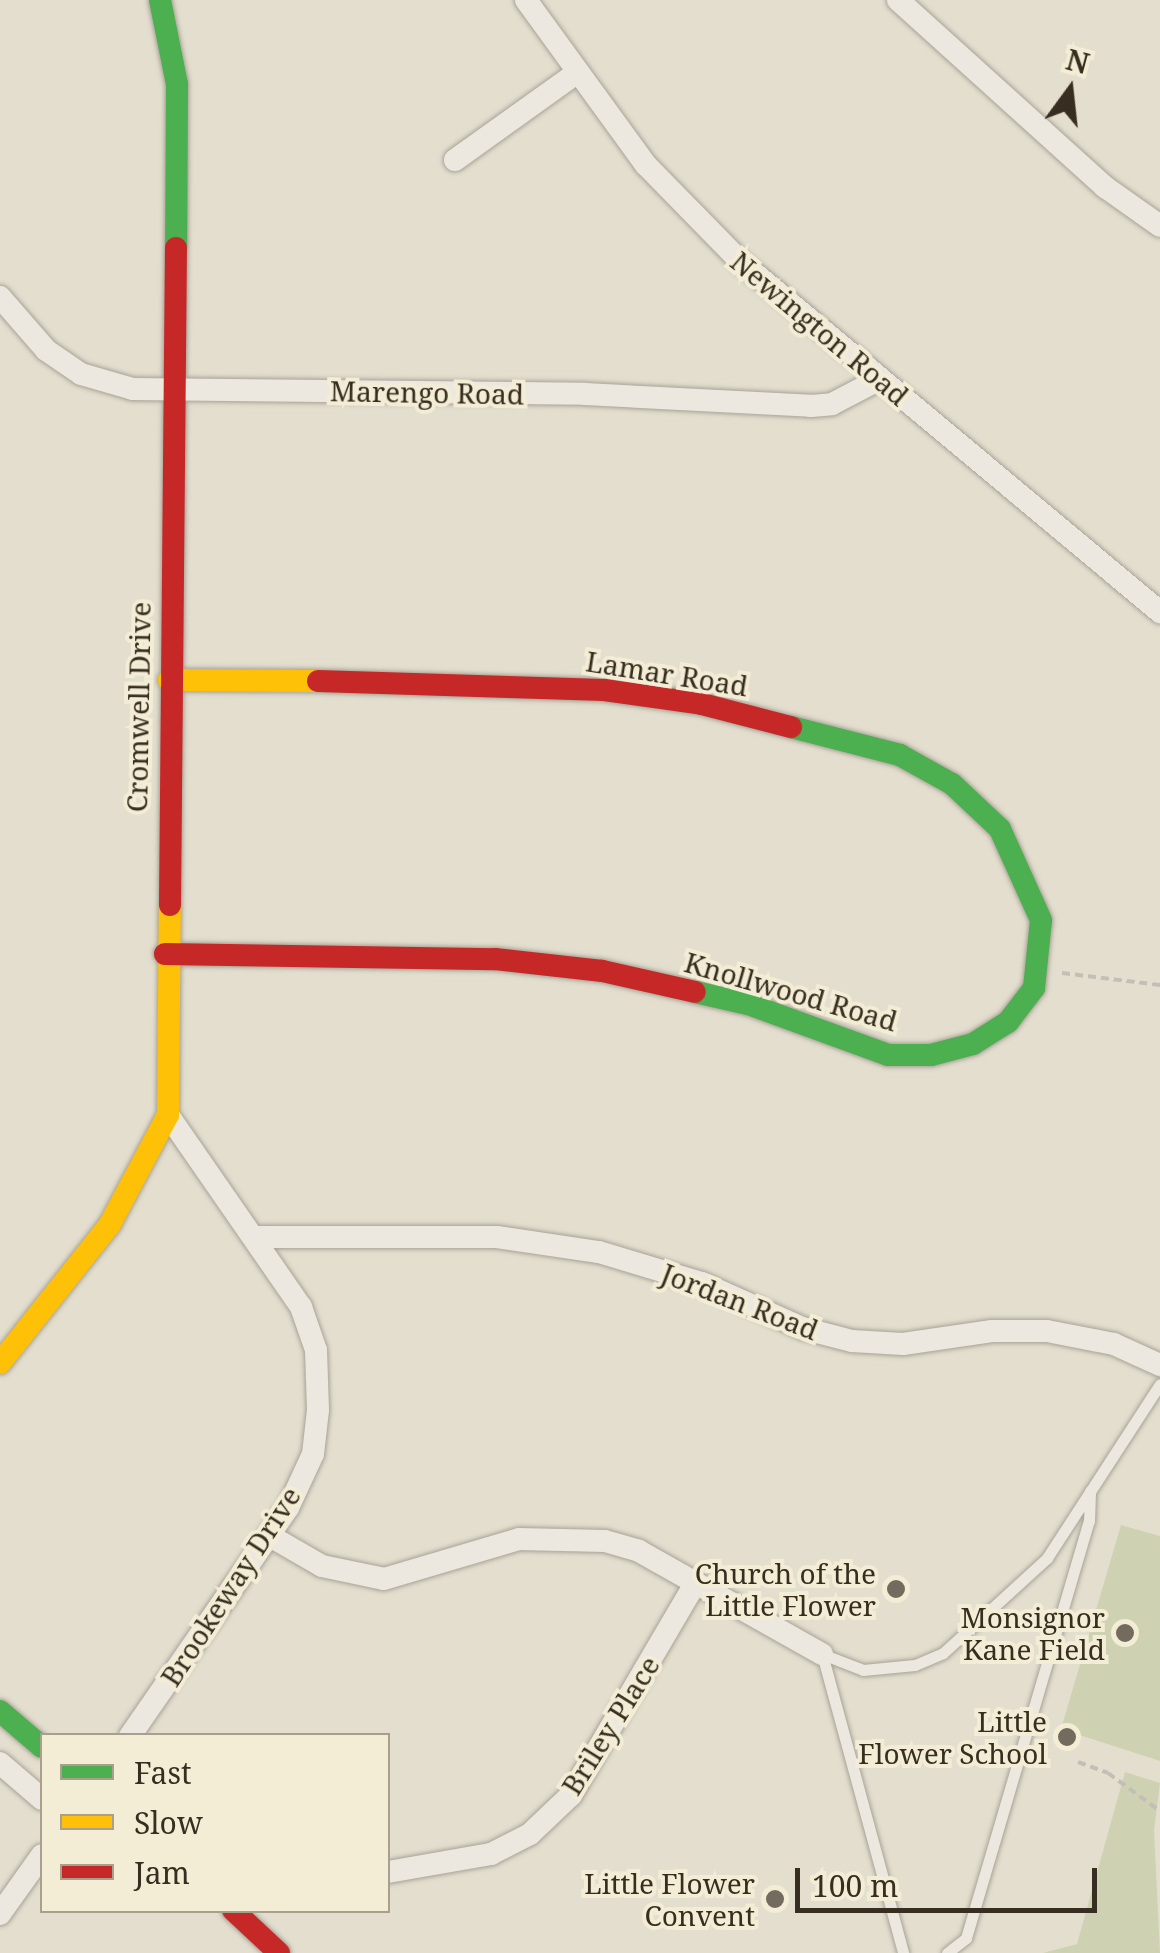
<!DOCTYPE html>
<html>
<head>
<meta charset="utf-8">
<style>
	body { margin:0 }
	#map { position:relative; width:1160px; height:1953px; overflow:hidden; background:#e3dece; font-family:"Noto Serif",serif }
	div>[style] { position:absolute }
	.green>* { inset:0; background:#cfd2b2 }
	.path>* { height:4px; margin-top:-2px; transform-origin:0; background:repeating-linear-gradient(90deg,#c4bfb6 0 8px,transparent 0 13px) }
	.roads { filter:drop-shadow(0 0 2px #a8a397) drop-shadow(0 0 2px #a8a397) }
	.lane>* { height:11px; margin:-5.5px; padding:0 5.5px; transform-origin:5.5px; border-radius:5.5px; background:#ece8df }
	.street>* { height:22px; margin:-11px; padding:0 11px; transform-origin:11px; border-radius:11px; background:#ece8df }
	.fast>* { height:22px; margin:-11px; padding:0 11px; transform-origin:11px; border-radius:11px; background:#4caf50 }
	.slow>* { height:22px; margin:-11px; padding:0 11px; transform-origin:11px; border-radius:11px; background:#ffc107 }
	.jam>* { height:22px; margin:-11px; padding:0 11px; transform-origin:11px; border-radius:11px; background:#c62828 }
	.dots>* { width:28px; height:28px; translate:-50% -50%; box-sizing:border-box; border:5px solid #f3edd5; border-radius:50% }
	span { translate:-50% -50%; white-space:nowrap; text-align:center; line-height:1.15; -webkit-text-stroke:8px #f3edd5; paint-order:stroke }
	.street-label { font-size:28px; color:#372d20 }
	.poi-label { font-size:28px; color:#372d20 }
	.right { translate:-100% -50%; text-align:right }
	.legend { position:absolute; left:40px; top:1733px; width:350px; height:180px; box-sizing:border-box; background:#f3edd5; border:2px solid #a8a08d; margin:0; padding:12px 18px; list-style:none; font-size:30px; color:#372d20 }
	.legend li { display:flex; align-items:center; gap:20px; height:50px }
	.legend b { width:50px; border:2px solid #a8a08d }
	.north { position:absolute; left:1020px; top:40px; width:100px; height:100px; -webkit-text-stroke:8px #f3edd5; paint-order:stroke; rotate:15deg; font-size:28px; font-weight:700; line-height:40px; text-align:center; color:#372d20 }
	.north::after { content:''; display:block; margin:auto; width:35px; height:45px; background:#372d20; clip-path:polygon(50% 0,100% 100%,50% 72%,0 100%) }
	.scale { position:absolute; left:795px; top:1868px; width:302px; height:45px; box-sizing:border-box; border:5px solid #372d20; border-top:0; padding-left:12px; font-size:30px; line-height:35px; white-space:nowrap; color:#372d20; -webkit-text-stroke:8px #f3edd5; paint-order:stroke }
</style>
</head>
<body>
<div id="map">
	<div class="green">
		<i style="clip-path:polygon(1121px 1525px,1160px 1536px,1160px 1761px,1061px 1729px)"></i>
		<i style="clip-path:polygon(1125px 1772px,1160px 1783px,1154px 1830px,1160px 1953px,1043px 1953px,1077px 1944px)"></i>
	</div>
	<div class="path">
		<i style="left:1062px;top:973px;width:99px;rotate:7deg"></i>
		<i style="left:1078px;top:1762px;width:32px;rotate:20deg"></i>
		<i style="left:1108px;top:1773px;width:64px;rotate:36.2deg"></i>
	</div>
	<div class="roads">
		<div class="lane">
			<i style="left:822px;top:1654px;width:44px;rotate:21.3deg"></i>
			<i style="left:863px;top:1670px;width:52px;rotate:-5.5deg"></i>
			<i style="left:915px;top:1665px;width:30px;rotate:-23deg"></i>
			<i style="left:943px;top:1653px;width:141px;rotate:-42.4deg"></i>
			<i style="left:1047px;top:1558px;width:207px;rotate:-57deg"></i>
			<i style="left:822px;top:1654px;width:310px;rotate:74.8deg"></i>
			<i style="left:947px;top:1953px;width:24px;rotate:-38deg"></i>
			<i style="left:966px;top:1938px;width:435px;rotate:-73.6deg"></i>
			<i style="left:1089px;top:1521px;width:30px;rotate:-88deg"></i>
		</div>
		<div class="street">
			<i style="left:526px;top:0;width:204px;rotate:54deg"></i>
			<i style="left:646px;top:165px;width:137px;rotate:45.6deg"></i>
			<i style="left:742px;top:263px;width:545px;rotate:39.86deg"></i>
			<i style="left:898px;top:0;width:279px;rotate:42.1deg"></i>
			<i style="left:1105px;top:187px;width:67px;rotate:35.3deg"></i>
			<i style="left:455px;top:160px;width:148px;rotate:-35.6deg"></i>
			<i style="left:0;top:297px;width:70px;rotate:49deg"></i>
			<i style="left:46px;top:350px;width:42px;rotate:34.4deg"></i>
			<i style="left:81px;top:374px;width:54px;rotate:16.1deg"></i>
			<i style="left:133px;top:389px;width:452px;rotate:0.6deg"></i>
			<i style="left:585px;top:394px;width:226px;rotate:3deg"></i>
			<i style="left:811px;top:406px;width:21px;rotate:-5deg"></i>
			<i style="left:832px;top:404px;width:54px;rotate:-27.5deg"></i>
			<i style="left:255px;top:1237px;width:242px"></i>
			<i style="left:497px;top:1237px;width:103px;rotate:8.4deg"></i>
			<i style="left:599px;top:1252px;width:108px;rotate:16.8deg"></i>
			<i style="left:702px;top:1283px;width:110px;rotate:24.2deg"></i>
			<i style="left:802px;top:1328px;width:52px;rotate:14.6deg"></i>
			<i style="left:852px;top:1341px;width:51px;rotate:3.4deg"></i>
			<i style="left:903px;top:1344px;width:90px;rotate:-8.3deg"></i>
			<i style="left:992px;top:1331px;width:55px"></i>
			<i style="left:1047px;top:1331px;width:68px;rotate:11deg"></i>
			<i style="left:1114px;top:1344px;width:51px;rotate:24.5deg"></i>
			<i style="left:270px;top:1536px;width:60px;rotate:30deg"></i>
			<i style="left:322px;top:1566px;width:63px;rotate:11.8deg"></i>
			<i style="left:384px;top:1579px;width:141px;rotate:-16.5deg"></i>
			<i style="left:519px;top:1539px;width:86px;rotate:1.3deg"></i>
			<i style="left:605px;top:1541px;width:35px;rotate:16deg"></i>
			<i style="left:639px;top:1551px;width:210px;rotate:29.4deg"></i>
			<i style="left:130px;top:1736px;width:277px;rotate:-55.3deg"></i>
			<i style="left:288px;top:1508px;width:60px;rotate:-65.2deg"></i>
			<i style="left:313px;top:1454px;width:44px;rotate:-83.5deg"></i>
			<i style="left:318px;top:1410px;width:60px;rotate:-91.9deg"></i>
			<i style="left:316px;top:1350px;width:46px;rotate:-109.2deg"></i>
			<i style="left:301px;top:1307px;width:234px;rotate:-124.7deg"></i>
			<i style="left:0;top:1763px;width:55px;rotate:40.6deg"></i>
			<i style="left:388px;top:1872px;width:105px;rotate:-9.9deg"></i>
			<i style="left:491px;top:1854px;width:44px;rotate:-27.1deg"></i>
			<i style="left:530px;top:1834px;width:57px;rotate:-43.6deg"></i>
			<i style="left:571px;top:1795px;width:245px;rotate:-59.6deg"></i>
			<i style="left:0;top:1914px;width:72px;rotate:-54.6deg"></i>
		</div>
		<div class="fast">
			<i style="left:160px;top:0;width:86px;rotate:78.6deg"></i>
			<i style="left:177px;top:84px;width:164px;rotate:90.3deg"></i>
			<i style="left:695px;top:992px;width:54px;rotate:12.8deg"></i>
			<i style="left:748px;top:1004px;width:149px;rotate:20deg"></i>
			<i style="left:888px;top:1055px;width:43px"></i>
			<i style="left:931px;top:1055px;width:43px;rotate:-14.7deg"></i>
			<i style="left:973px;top:1044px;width:41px;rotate:-32.2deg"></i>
			<i style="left:1008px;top:1022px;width:43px;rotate:-52.6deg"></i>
			<i style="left:1034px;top:988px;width:68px;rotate:-84.1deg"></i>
			<i style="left:1041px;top:920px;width:100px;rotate:-114.3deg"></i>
			<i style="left:1000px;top:829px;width:66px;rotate:-136.8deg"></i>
			<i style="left:952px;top:784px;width:60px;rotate:-150.9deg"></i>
			<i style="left:900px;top:755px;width:113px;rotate:-165.6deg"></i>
			<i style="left:0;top:1711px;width:55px;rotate:40.6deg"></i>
		</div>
		<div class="slow">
			<i style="left:169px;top:680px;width:149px;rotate:0.4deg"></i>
			<i style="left:0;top:1363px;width:177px;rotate:-51.6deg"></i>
			<i style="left:110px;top:1224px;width:123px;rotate:-62deg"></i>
			<i style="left:168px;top:1115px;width:210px;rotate:-89.5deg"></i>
		</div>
		<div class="jam">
			<i style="left:318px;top:681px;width:286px;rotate:1.8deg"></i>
			<i style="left:604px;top:690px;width:99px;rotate:8.1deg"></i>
			<i style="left:702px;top:704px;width:92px;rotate:14.5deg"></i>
			<i style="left:170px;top:905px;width:657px;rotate:-89.48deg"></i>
			<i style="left:165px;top:954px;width:330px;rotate:0.9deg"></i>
			<i style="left:495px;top:959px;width:108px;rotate:6.4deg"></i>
			<i style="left:602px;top:971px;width:95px;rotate:12.7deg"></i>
			<i style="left:233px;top:1910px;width:63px;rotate:43.1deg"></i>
		</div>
	</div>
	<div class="dots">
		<i style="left:896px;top:1589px;background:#736b5d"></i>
		<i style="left:1125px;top:1633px;background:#736b5d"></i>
		<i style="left:1067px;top:1737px;background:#736b5d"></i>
		<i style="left:775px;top:1899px;background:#736b5d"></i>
	</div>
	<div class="street-label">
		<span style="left:820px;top:328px;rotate:40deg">Newington Road</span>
		<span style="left:427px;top:392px;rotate:1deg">Marengo Road</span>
		<span style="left:667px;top:673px;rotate:9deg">Lamar Road</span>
		<span style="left:138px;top:707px;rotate:-89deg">Cromwell Drive</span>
		<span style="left:791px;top:991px;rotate:16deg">Knollwood Road</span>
		<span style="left:740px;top:1301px;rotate:21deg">Jordan Road</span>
		<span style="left:230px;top:1586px;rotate:-57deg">Brookeway Drive</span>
		<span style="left:610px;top:1725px;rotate:-58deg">Briley Place</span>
	</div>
	<div class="poi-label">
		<span class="right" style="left:876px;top:1589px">Church of the<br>Little Flower</span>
		<span class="right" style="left:1105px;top:1633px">Monsignor<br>Kane Field</span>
		<span class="right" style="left:1047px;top:1737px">Little<br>Flower School</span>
		<span class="right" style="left:755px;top:1899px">Little Flower<br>Convent</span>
	</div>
	<ul class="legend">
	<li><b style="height:12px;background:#4caf50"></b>Fast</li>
	<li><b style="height:12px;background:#ffc107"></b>Slow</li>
	<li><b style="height:12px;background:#c62828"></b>Jam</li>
	</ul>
	<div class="north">N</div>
	<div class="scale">100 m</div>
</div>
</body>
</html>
